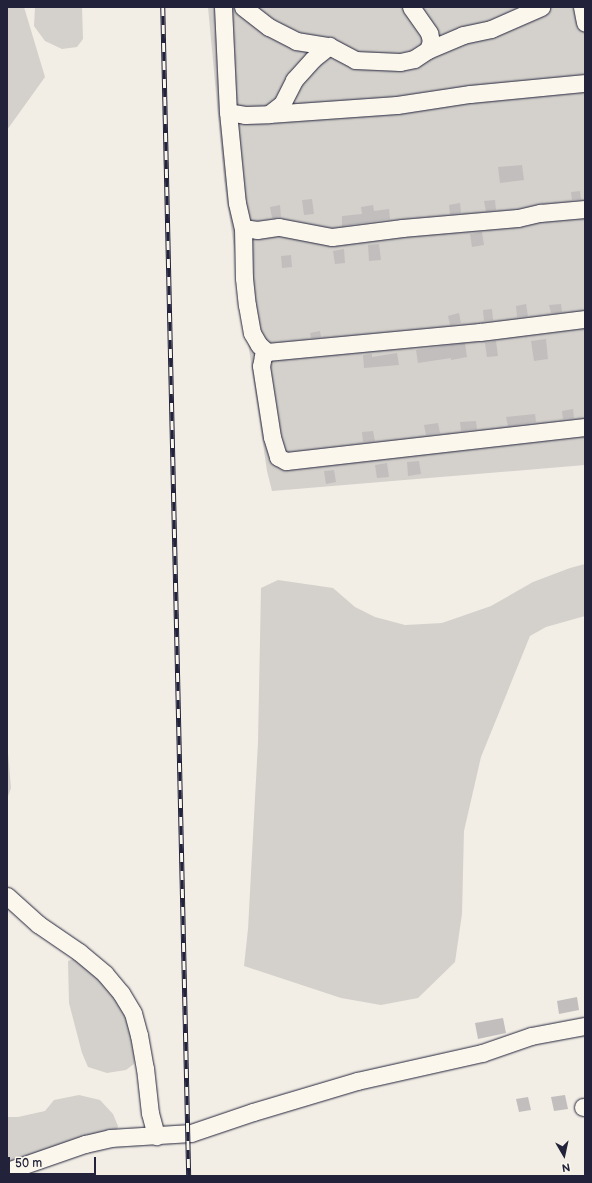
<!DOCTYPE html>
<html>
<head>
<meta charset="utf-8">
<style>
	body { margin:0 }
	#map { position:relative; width:592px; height:1183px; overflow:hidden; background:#f2eee5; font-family:"Balsamiq Sans",sans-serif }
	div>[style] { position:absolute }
	.green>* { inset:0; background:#d4d1cc }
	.building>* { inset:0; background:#c2bebe }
	.roads { filter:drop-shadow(0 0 1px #22223b) drop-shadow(0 0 1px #22223b) }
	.minor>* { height:17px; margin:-8.5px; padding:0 8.5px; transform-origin:8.5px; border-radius:8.5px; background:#fbf7ec }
	.rail>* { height:4.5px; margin-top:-2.25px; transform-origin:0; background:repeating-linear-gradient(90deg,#fbf7ec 0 9px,#22223b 0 18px); box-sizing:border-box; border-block:1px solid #22223b }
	span { translate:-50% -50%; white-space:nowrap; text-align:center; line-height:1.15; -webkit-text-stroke:3px #fbf7ec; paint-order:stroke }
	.frame { position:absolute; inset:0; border:8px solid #22223b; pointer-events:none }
	.north { position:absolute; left:544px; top:1135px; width:40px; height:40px; -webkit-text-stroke:3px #fbf7ec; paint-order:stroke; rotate:171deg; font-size:11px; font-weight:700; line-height:16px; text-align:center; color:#22223b }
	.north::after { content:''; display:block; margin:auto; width:14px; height:18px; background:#22223b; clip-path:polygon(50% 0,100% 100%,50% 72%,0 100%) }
	.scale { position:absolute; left:8px; top:1157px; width:88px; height:18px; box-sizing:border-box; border:2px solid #22223b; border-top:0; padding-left:5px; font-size:12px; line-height:14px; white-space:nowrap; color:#22223b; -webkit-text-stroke:3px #fbf7ec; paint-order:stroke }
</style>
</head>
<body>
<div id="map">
	<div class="green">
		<i style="clip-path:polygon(7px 7px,24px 7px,45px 77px,7px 130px)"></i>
		<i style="clip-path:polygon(35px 7px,82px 7px,83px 39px,77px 47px,62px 49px,45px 41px,34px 26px)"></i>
		<i style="clip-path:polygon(208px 7px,585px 7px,585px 465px,272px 491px,267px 471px,224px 180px)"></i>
		<i style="clip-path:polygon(585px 564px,585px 616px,546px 627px,530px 636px,481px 757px,464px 831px,462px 914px,455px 962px,418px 998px,381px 1005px,341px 998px,244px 966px,248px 929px,258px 742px,261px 588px,278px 580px,333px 588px,355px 607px,375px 617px,405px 625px,442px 623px,491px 606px,533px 582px,570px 568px)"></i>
		<i style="clip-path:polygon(7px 741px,11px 788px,7px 799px)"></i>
		<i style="clip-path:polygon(76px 958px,119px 995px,136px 1048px,134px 1064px,126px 1070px,107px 1073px,88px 1067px,82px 1053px,69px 1003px,68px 961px)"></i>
		<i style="clip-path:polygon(79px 1095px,100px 1100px,113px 1114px,118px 1126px,117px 1130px,7px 1166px,7px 1117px,18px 1117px,45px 1111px,54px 1100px)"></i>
	</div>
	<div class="building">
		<i style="clip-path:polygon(522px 165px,524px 180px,500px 183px,498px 167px)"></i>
		<i style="clip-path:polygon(580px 191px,581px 199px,572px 200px,571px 192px)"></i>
		<i style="clip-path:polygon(312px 199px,314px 214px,304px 215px,302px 200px)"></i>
		<i style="clip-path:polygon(495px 200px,496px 210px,486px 211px,484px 201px)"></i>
		<i style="clip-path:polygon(460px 203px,461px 213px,450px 214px,449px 205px)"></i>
		<i style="clip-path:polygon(280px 205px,281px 217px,272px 218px,270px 207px)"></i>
		<i style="clip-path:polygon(373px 205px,374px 211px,389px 209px,390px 219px,342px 226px,342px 216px,362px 214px,361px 207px)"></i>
		<i style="clip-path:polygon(482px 232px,484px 245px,472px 247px,470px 234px)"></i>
		<i style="clip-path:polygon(379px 244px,381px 260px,369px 261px,368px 245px)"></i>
		<i style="clip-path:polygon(344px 249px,345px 263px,335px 264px,333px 251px)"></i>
		<i style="clip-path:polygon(291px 255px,292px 267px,282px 268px,281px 256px)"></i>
		<i style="clip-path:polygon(526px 304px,528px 316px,517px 317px,516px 306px)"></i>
		<i style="clip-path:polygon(561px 304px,562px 312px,551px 313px,549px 305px)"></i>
		<i style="clip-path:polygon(492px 309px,493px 320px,484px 321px,483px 310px)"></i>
		<i style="clip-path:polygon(459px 313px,461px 323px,450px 325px,448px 316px)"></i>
		<i style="clip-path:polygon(320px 331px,321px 337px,311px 338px,310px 333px)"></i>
		<i style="clip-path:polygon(546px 339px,548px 359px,534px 361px,531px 341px)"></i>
		<i style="clip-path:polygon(496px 341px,498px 356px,487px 357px,485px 343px)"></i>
		<i style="clip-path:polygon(465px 343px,467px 357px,451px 360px,451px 358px,418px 363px,416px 350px)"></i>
		<i style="clip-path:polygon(397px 353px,399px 365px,364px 368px,363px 355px,372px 354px,372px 357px)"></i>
		<i style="clip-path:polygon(573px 409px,574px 418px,563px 419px,562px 411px)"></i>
		<i style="clip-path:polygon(535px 414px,536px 422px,508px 426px,506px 417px)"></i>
		<i style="clip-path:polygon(476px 421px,477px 429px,461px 431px,460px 422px)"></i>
		<i style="clip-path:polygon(438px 423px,440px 433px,426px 435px,424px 425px)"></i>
		<i style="clip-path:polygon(373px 431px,375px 441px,363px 442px,362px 432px)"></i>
		<i style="clip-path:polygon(419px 461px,421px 474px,408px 476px,407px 462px)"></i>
		<i style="clip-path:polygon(387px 463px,389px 477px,377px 478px,375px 465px)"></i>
		<i style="clip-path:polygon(334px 470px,336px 482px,326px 484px,324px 471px)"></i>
		<i style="clip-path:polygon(577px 997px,579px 1010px,559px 1014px,557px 1001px)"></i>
		<i style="clip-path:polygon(503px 1018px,506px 1033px,478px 1039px,475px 1023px)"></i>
		<i style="clip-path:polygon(565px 1095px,568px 1109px,554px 1111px,551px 1097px)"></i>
		<i style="clip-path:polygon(528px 1097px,531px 1110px,519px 1112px,516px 1099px)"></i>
	</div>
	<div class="roads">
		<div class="minor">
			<i style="left:223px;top:7px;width:105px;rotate:87.3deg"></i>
			<i style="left:228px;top:112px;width:17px;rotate:10deg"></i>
			<i style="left:245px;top:115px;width:24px;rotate:-2deg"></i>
			<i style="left:269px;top:114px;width:16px;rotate:-38deg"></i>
			<i style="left:282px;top:104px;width:27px;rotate:-63deg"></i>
			<i style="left:294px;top:80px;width:28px;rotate:-48deg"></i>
			<i style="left:313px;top:59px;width:21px;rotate:-39deg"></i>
			<i style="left:243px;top:7px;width:33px;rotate:38deg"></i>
			<i style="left:269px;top:27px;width:30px;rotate:27deg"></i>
			<i style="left:296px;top:41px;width:33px;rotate:9deg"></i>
			<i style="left:329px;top:46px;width:30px;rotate:28deg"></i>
			<i style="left:355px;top:60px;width:45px;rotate:2.5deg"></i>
			<i style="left:400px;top:62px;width:14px;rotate:-12deg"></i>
			<i style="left:414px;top:59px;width:17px;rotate:-33deg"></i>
			<i style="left:428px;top:50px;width:38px;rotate:-23deg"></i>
			<i style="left:463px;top:35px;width:29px;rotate:-12deg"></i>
			<i style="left:491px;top:29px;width:55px;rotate:-23.7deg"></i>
			<i style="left:411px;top:7px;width:32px;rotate:55deg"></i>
			<i style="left:429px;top:33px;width:8px;rotate:76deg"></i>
			<i style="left:431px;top:41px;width:9px;rotate:108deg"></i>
			<i style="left:582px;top:7px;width:16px;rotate:79deg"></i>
			<i style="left:228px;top:112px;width:91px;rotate:84.4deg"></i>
			<i style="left:237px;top:203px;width:26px;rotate:77deg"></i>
			<i style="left:243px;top:228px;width:14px;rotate:8deg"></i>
			<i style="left:257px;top:230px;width:22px;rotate:-8deg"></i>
			<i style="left:279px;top:227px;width:54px;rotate:10.7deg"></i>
			<i style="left:332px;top:237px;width:71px;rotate:-7.3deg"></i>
			<i style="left:402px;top:228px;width:116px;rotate:-4.9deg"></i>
			<i style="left:518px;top:218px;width:23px;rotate:-13deg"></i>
			<i style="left:540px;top:213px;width:45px;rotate:-5.1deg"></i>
			<i style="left:269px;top:114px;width:128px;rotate:-4deg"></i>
			<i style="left:397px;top:105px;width:74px;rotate:-8.6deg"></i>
			<i style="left:470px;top:94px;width:116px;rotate:-5.5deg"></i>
			<i style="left:243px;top:228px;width:50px;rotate:88.9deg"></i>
			<i style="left:244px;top:278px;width:27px;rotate:84deg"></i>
			<i style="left:247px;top:305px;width:28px;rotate:80deg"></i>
			<i style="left:252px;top:333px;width:14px;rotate:60deg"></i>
			<i style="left:259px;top:345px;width:11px;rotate:41deg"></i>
			<i style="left:267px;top:352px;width:214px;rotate:-5.4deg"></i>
			<i style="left:480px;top:332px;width:106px;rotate:-7.1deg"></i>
			<i style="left:267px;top:352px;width:6px;rotate:135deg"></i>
			<i style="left:263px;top:356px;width:10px;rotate:101deg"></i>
			<i style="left:261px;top:366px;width:72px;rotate:81.2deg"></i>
			<i style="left:272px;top:437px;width:21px;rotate:73deg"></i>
			<i style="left:278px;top:457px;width:9px;rotate:27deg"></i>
			<i style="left:286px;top:461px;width:301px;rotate:-6.5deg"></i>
			<i style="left:7px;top:896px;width:42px;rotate:42.1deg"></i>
			<i style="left:38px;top:924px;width:50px;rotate:34.3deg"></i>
			<i style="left:79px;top:952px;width:34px;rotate:40deg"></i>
			<i style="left:105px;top:974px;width:25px;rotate:50deg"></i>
			<i style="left:121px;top:993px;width:23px;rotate:59deg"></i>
			<i style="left:133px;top:1013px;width:23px;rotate:75deg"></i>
			<i style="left:139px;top:1035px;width:34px;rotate:80deg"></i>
			<i style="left:145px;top:1068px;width:45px;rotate:83.7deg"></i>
			<i style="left:150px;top:1113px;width:24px;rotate:75deg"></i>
			<i style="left:583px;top:1107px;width:2px"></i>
			<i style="left:7px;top:1171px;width:83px;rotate:-19.1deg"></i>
			<i style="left:85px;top:1144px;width:26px;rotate:-13deg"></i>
			<i style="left:110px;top:1138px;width:81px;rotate:-3.5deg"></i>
			<i style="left:191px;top:1133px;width:65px;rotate:-18.7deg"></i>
			<i style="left:253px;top:1112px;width:109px;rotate:-16.6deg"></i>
			<i style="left:357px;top:1081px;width:128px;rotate:-12.6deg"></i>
			<i style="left:482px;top:1053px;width:52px;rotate:-19.1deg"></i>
			<i style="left:531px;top:1036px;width:55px;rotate:-10.5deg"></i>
		</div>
	</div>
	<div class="rail">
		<i style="left:163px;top:7px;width:1169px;rotate:88.73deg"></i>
	</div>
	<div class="frame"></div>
	<div class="north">N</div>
	<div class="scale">50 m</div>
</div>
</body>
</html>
